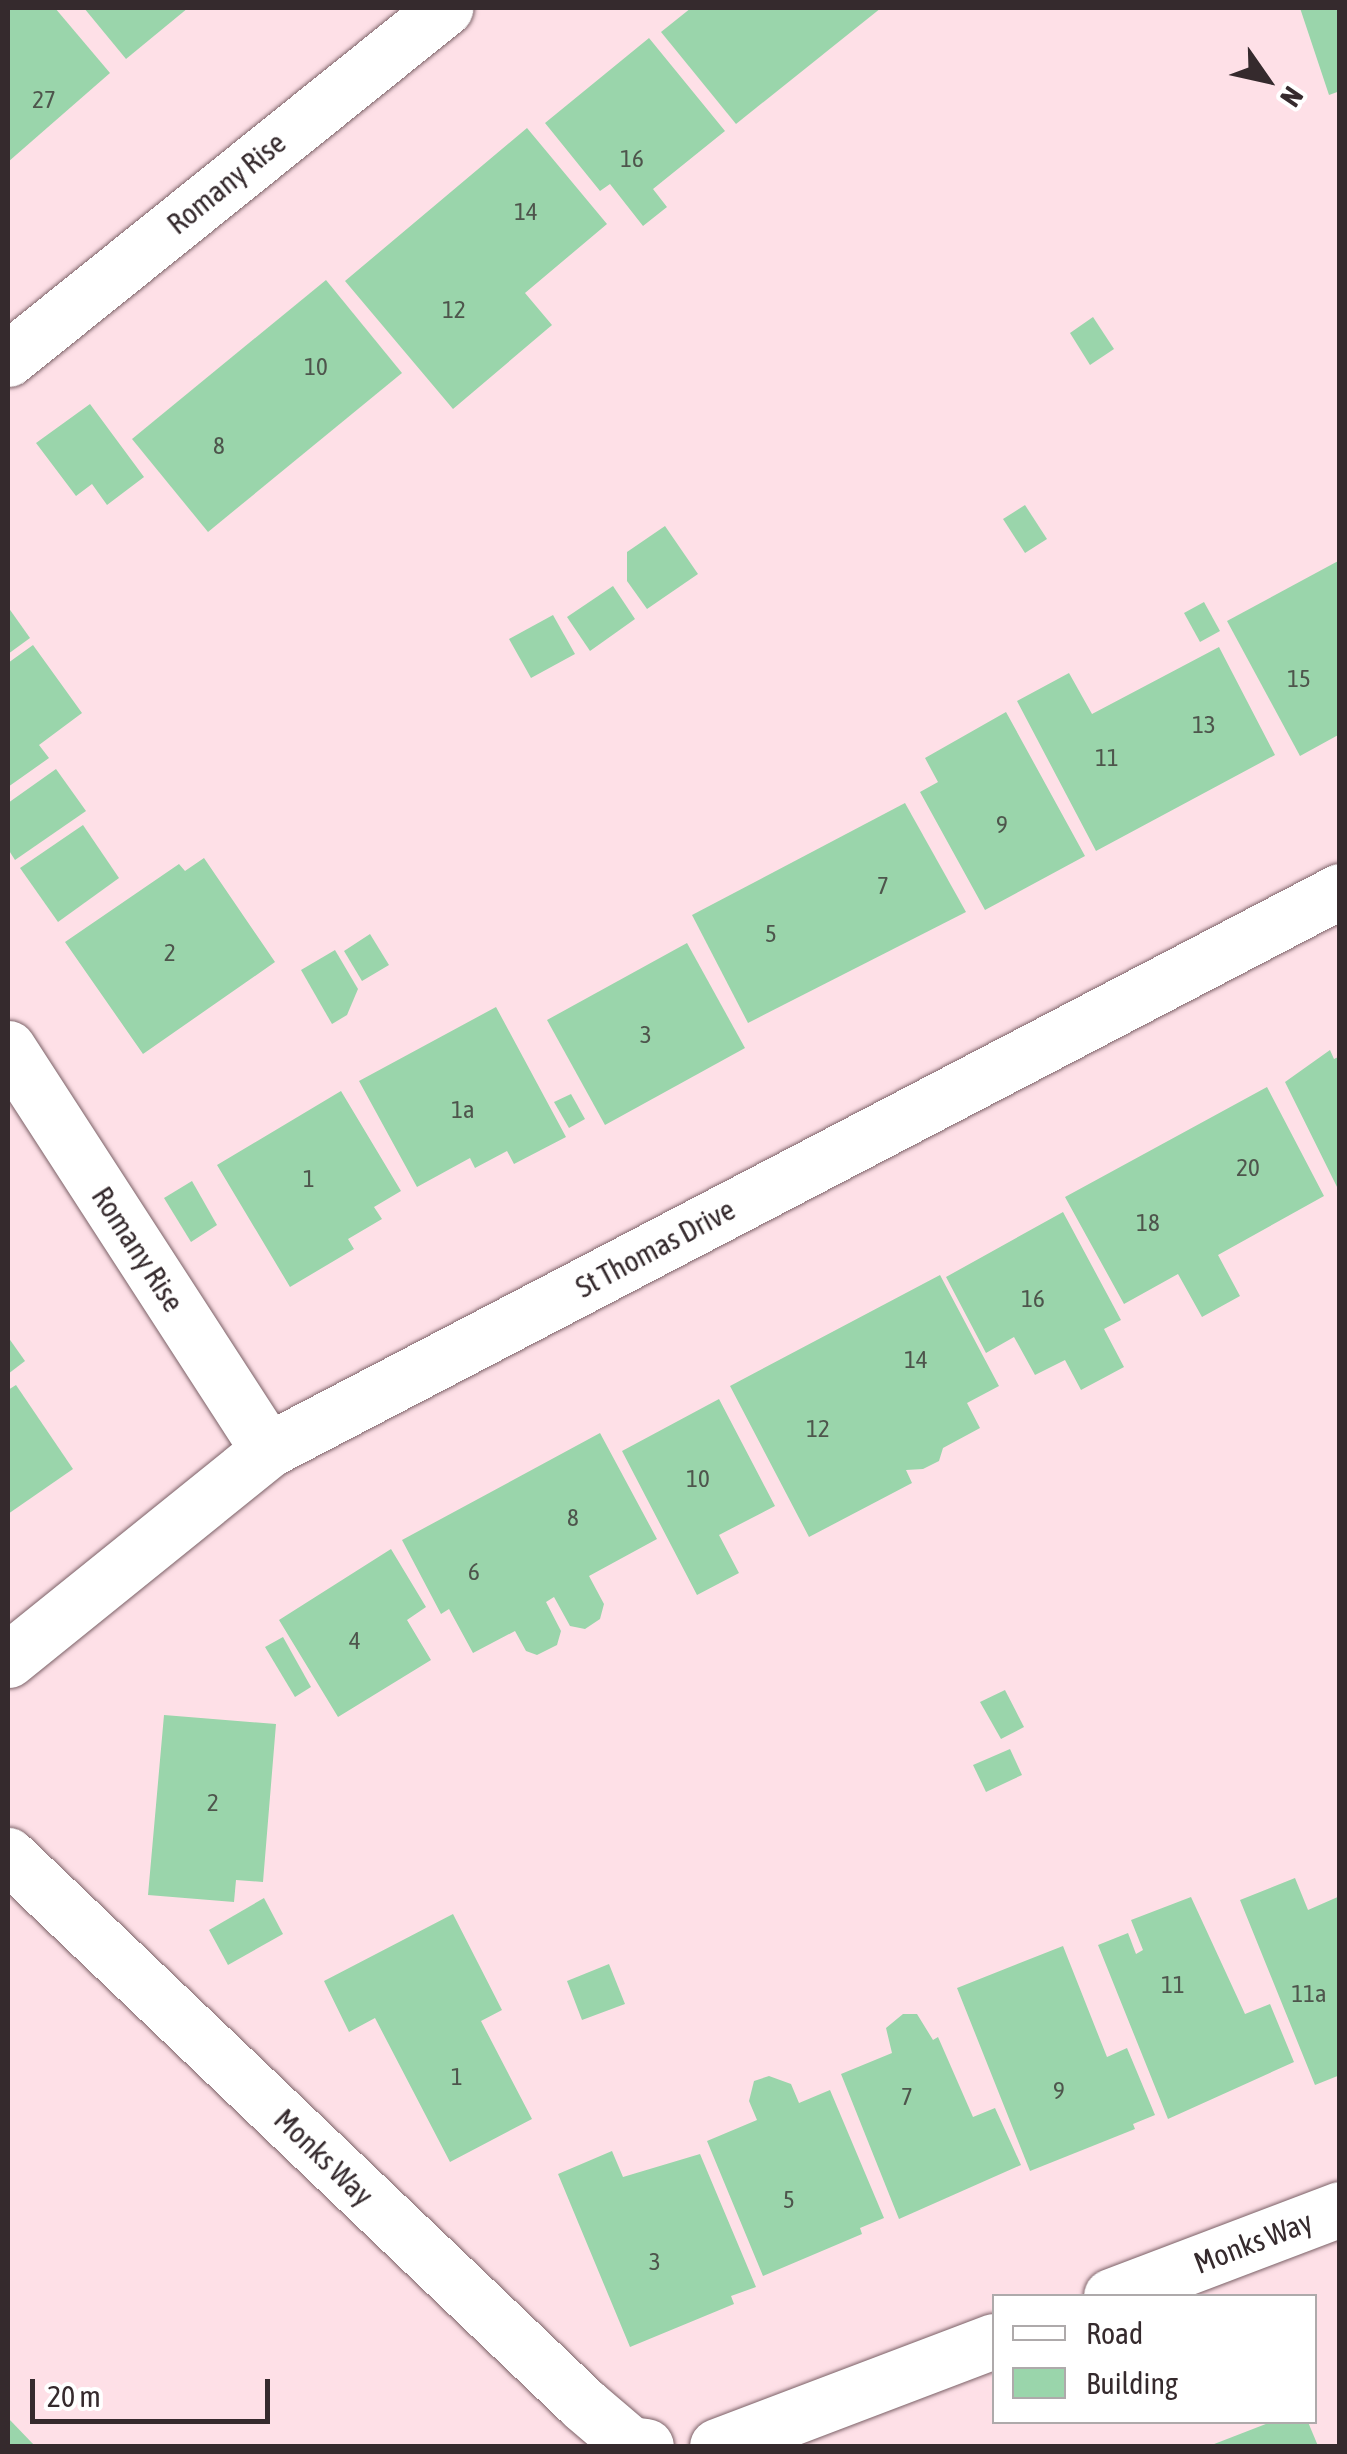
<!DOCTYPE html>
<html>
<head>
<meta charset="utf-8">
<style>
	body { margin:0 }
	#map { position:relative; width:1347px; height:2454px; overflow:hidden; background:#fee0e7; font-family:"Asap Condensed",sans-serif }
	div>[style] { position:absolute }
	.building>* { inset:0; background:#9ad5ab }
	.roads { filter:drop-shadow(0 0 2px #7b6167) drop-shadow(0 0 2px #7b6167) }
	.minor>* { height:55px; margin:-27.5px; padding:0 27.5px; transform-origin:27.5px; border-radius:27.5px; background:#fff }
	span { translate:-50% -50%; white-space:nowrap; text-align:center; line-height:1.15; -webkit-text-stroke:9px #fff; paint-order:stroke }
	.number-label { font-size:25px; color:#4e554c }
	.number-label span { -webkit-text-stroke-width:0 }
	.street-label { font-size:30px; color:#352a2d }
	.frame { position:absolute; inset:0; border:10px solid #352a2d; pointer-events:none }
	.legend { position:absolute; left:992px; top:2294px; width:325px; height:130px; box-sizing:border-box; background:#fff; border:2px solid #aeaaab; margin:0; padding:12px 18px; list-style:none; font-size:30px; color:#352a2d }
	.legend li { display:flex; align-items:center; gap:20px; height:50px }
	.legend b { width:50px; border:2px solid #aeaaab }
	.north { position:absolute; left:1217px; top:30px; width:100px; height:100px; -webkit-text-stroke:8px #fff; paint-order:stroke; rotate:124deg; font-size:28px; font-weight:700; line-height:40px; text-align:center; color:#352a2d }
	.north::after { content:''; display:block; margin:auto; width:35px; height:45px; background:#352a2d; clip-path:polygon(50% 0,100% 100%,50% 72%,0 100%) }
	.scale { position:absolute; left:30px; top:2379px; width:240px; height:45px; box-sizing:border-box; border:5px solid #352a2d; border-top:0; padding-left:12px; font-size:30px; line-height:35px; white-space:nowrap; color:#352a2d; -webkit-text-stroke:8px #fff; paint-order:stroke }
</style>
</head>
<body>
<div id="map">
	<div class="building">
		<i style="clip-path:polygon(8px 8px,55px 8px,110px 73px,8px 162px)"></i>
		<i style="clip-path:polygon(84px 8px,188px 8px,126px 59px)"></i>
		<i style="clip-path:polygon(691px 8px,881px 8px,736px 124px,661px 32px)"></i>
		<i style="clip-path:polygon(1300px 8px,1340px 8px,1340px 91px,1329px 95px)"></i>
		<i style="clip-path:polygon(649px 38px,725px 131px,653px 189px,667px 207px,643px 226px,610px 184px,600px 191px,545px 123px)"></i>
		<i style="clip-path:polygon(527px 128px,607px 224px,525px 293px,552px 325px,453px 409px,345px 281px)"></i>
		<i style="clip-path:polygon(326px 280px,402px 373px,208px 532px,132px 439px)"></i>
		<i style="clip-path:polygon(1093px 317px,1114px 349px,1090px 365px,1070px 333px)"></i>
		<i style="clip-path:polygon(90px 404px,144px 477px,107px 505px,92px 484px,76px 496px,36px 443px)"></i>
		<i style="clip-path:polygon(1025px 505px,1047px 539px,1025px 553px,1003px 519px)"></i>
		<i style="clip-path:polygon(665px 526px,698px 574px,647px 609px,627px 581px,627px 552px)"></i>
		<i style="clip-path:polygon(1340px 560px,1340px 734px,1300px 756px,1227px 621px)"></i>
		<i style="clip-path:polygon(613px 586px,635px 619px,590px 651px,567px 617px)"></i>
		<i style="clip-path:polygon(1204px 602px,1220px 631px,1200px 642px,1184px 613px)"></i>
		<i style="clip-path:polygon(8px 607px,30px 638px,8px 654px)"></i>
		<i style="clip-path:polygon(553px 615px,575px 654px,531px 678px,509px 639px)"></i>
		<i style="clip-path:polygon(33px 645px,82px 713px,39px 745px,49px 758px,8px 787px,8px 663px)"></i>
		<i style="clip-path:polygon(1219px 647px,1275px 755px,1096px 851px,1017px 701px,1069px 673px,1092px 714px)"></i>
		<i style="clip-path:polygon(1006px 712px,1085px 856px,985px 910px,920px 792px,938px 782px,925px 758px)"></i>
		<i style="clip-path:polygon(56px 769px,86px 811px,15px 860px,8px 849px,8px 803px)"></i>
		<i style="clip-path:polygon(905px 803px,966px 912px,748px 1023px,692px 915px)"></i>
		<i style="clip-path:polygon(83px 825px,119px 878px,58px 922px,20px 868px)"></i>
		<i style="clip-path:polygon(204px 858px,275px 962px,143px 1054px,65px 942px,179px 864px,185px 871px)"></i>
		<i style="clip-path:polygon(370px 934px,389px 965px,362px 981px,344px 951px)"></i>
		<i style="clip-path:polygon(687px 943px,745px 1048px,605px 1125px,547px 1020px)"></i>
		<i style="clip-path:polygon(335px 950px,358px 989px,347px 1015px,332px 1024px,301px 970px)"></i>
		<i style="clip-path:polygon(496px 1007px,566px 1137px,514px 1164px,507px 1151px,475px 1168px,470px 1158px,417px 1187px,359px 1081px)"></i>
		<i style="clip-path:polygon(1330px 1050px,1334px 1059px,1340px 1056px,1340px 1193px,1285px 1082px)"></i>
		<i style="clip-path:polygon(1267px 1087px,1324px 1196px,1218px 1255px,1240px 1296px,1202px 1317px,1178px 1274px,1124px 1304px,1065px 1197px)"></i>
		<i style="clip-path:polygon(341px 1091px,401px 1191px,374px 1207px,382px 1219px,348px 1239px,354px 1249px,290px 1287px,217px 1165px)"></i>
		<i style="clip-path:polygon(571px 1094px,585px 1119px,569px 1128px,554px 1102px)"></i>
		<i style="clip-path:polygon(192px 1181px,217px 1225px,191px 1242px,164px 1198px)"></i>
		<i style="clip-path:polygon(1063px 1212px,1121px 1320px,1104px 1329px,1124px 1367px,1081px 1390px,1065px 1360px,1035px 1375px,1014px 1337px,986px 1353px,946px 1277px)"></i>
		<i style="clip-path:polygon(940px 1275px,999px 1386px,967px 1403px,980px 1428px,943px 1448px,939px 1461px,923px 1469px,906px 1470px,912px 1483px,809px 1537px,730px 1386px)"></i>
		<i style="clip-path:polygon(8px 1337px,25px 1361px,8px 1374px)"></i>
		<i style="clip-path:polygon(16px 1385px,73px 1469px,8px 1514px,8px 1390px)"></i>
		<i style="clip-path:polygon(719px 1399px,775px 1506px,719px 1535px,739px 1573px,697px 1595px,622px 1451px)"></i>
		<i style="clip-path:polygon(600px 1433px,657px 1539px,589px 1576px,604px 1604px,600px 1619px,585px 1629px,570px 1626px,554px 1597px,546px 1602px,561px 1631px,557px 1645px,537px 1655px,526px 1651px,515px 1631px,473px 1653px,449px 1609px,441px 1614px,402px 1540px)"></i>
		<i style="clip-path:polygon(391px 1549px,426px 1607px,407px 1620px,431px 1660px,338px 1717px,279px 1620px)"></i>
		<i style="clip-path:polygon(283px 1637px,311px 1687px,295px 1697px,265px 1647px)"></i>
		<i style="clip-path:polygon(1005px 1690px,1024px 1727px,1001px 1739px,980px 1702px)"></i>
		<i style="clip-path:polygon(164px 1715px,276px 1724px,263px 1882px,236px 1880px,234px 1902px,148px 1895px)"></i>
		<i style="clip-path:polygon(1010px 1749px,1022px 1775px,986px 1792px,973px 1765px)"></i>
		<i style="clip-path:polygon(1295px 1878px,1308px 1910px,1340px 1896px,1340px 2075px,1315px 2085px,1240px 1900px)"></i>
		<i style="clip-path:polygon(1191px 1897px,1245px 2014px,1270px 2004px,1294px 2062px,1168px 2119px,1098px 1945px,1128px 1933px,1136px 1954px,1143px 1950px,1131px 1920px)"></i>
		<i style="clip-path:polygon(264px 1898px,283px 1934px,228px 1965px,209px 1930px)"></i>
		<i style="clip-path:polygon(453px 1914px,502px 2010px,481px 2021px,532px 2119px,450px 2162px,375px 2018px,349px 2032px,324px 1981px)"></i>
		<i style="clip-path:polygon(1063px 1946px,1107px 2057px,1127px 2048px,1155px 2115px,1133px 2124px,1135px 2129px,1030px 2171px,957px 1988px)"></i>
		<i style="clip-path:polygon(609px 1964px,625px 2004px,582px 2020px,567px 1981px)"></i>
		<i style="clip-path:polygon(903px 2014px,917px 2014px,933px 2040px,938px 2037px,973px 2117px,995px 2108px,1021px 2165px,899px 2219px,841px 2074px,892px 2053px,886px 2028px)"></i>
		<i style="clip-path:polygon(769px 2076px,791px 2084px,799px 2103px,830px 2090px,884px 2218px,860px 2228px,862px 2234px,763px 2276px,707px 2141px,757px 2120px,749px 2101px,754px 2081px)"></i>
		<i style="clip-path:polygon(612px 2151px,623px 2177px,700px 2154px,756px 2287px,731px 2296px,734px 2304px,630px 2347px,558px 2174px)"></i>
		<i style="clip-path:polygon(8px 2418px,35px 2446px,8px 2446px)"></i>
		<i style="clip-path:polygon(1271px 2422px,1308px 2422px,1318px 2446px,1209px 2446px)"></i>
	</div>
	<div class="roads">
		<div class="minor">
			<i style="left:8px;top:359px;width:561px;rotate:-38.77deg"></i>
			<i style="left:8px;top:1048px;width:479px;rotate:57.1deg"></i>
			<i style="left:8px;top:1660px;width:334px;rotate:-38.9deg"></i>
			<i style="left:268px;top:1450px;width:1209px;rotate:-27.54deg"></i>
			<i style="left:8px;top:1855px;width:795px;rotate:43.67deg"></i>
			<i style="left:583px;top:2404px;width:62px;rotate:40.4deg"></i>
			<i style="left:630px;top:2444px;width:16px;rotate:7deg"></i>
			<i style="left:1111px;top:2296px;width:245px;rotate:-20.8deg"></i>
			<i style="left:717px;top:2446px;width:296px;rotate:-20.8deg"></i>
		</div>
	</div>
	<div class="number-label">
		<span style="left:44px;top:99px">27</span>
		<span style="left:632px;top:158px">16</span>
		<span style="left:526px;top:211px">14</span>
		<span style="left:454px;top:309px">12</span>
		<span style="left:316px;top:366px">10</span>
		<span style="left:219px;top:445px">8</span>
		<span style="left:1299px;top:678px">15</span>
		<span style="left:1204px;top:724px">13</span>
		<span style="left:1107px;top:757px">11</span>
		<span style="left:1002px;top:824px">9</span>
		<span style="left:883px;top:885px">7</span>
		<span style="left:771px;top:933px">5</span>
		<span style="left:170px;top:952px">2</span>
		<span style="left:646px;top:1034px">3</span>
		<span style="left:463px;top:1109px">1a</span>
		<span style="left:1248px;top:1167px">20</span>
		<span style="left:309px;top:1178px">1</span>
		<span style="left:1148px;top:1222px">18</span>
		<span style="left:1033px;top:1298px">16</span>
		<span style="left:916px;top:1359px">14</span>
		<span style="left:818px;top:1428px">12</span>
		<span style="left:698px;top:1478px">10</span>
		<span style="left:573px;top:1517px">8</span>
		<span style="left:474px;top:1571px">6</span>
		<span style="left:355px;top:1640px">4</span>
		<span style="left:213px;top:1802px">2</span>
		<span style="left:1173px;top:1984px">11</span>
		<span style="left:1309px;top:1993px">11a</span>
		<span style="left:457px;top:2076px">1</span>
		<span style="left:1059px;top:2090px">9</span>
		<span style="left:907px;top:2096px">7</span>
		<span style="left:789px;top:2199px">5</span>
		<span style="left:655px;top:2261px">3</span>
	</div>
	<div class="street-label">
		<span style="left:226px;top:183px;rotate:-39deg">Romany Rise</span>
		<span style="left:655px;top:1248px;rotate:-28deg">St Thomas Drive</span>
		<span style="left:138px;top:1249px;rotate:57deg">Romany Rise</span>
		<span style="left:324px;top:2157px;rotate:44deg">Monks Way</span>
		<span style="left:1253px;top:2242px;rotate:-21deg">Monks Way</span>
	</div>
	<div class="frame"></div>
	<ul class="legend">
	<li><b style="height:12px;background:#fff"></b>Road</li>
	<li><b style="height:28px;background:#9ad5ab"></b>Building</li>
	</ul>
	<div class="north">N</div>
	<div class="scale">20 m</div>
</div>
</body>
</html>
